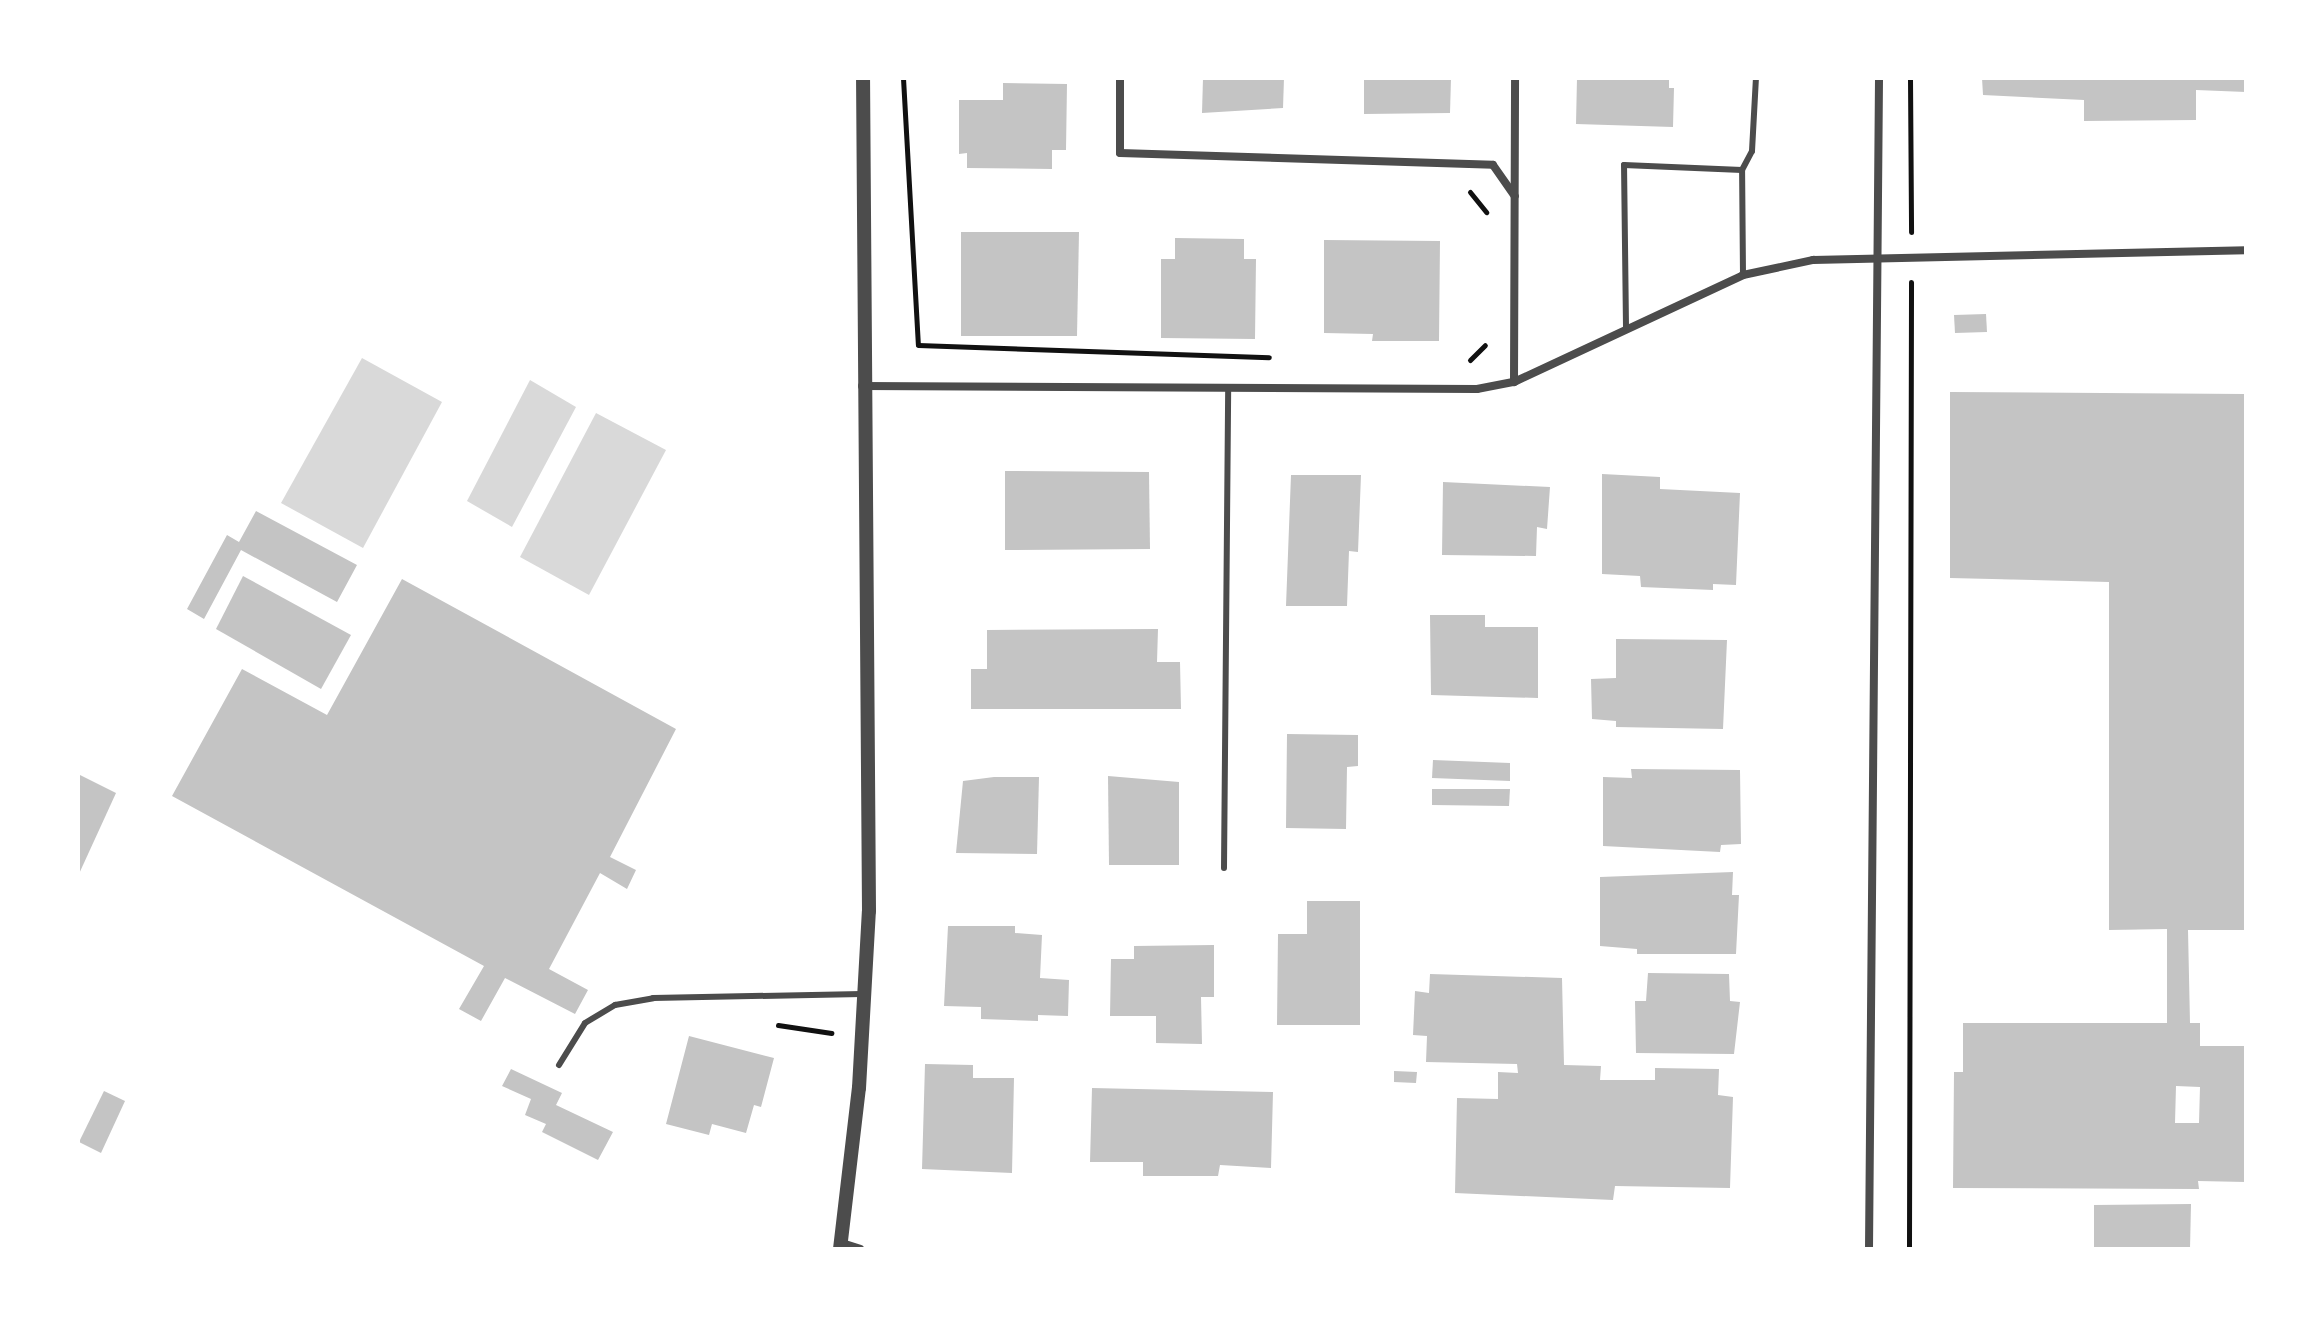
<!DOCTYPE html>
<html>
<head>
<meta charset="utf-8">
<style>
	body { margin:0 }
	#map { position:relative; width:2324px; height:1327px; overflow:hidden; background:#fff; font-family:Lato,sans-serif }
	div>[style] { position:absolute }
	.water>* { inset:0; background:#d9d9d9 }
	.building>* { inset:0; background:#c4c4c4 }
	.path>* { height:5px; margin:-2.5px; padding:0 2.5px; transform-origin:2.5px; border-radius:2.5px; background:#111 }
	.service>* { height:6px; margin:-3px; padding:0 3px; transform-origin:3px; border-radius:3px; background:#4c4c4c }
	.minor>* { height:8px; margin:-4px; padding:0 4px; transform-origin:4px; border-radius:4px; background:#4c4c4c }
	.tertiary>* { height:14px; margin:-7px; padding:0 7px; transform-origin:7px; border-radius:7px; background:#4c4c4c }
	span { translate:-50% -50%; white-space:nowrap; text-align:center; line-height:1.15; -webkit-text-stroke:6px #fff; paint-order:stroke }
	.frame { position:absolute; inset:0; border:80px solid #fff; pointer-events:none }
</style>
</head>
<body>
<div id="map">
	<div class="water">
		<i style="clip-path:polygon(362px 358px,442px 402px,363px 548px,281px 503px)"></i>
		<i style="clip-path:polygon(530px 380px,576px 407px,512px 527px,467px 501px)"></i>
		<i style="clip-path:polygon(596px 413px,666px 450px,589px 595px,520px 557px)"></i>
	</div>
	<div class="building">
		<i style="clip-path:polygon(1203px 78px,1284px 78px,1283px 108px,1202px 113px)"></i>
		<i style="clip-path:polygon(1364px 78px,1451px 78px,1450px 113px,1364px 114px)"></i>
		<i style="clip-path:polygon(1577px 78px,1669px 78px,1669px 88px,1674px 88px,1673px 127px,1576px 124px)"></i>
		<i style="clip-path:polygon(1982px 78px,2246px 78px,2246px 92px,2196px 90px,2196px 120px,2084px 121px,2084px 100px,1983px 95px)"></i>
		<i style="clip-path:polygon(1003px 83px,1067px 84px,1066px 150px,1052px 150px,1052px 169px,967px 168px,967px 153px,959px 154px,959px 100px,1003px 100px)"></i>
		<i style="clip-path:polygon(961px 232px,1079px 232px,1077px 336px,961px 336px)"></i>
		<i style="clip-path:polygon(1175px 238px,1244px 239px,1244px 259px,1256px 259px,1255px 339px,1161px 338px,1161px 259px,1175px 259px)"></i>
		<i style="clip-path:polygon(1324px 240px,1440px 241px,1439px 341px,1372px 341px,1373px 334px,1324px 333px)"></i>
		<i style="clip-path:polygon(1986px 314px,1987px 332px,1955px 333px,1954px 315px)"></i>
		<i style="clip-path:polygon(evenodd,1950px 392px,2244px 394px,2246px 930px,2188px 930px,2190px 1023px,2200px 1023px,2200px 1046px,2246px 1046px,2246px 1182px,2198px 1181px,2199px 1189px,1953px 1188px,1954px 1072px,1963px 1072px,1963px 1023px,2167px 1023px,2167px 929px,2109px 930px,2109px 582px,1950px 578px,1950px 392px,2176px 1086px,2200px 1087px,2199px 1123px,2175px 1123px,2176px 1086px)"></i>
		<i style="clip-path:polygon(1005px 471px,1149px 472px,1150px 549px,1005px 550px)"></i>
		<i style="clip-path:polygon(1602px 474px,1660px 477px,1660px 489px,1740px 493px,1736px 585px,1713px 584px,1713px 590px,1641px 587px,1640px 576px,1602px 574px)"></i>
		<i style="clip-path:polygon(1291px 475px,1361px 475px,1358px 552px,1349px 551px,1347px 606px,1286px 606px)"></i>
		<i style="clip-path:polygon(1443px 482px,1550px 487px,1547px 529px,1537px 527px,1536px 556px,1442px 555px)"></i>
		<i style="clip-path:polygon(256px 511px,357px 565px,337px 602px,241px 550px,204px 619px,187px 609px,227px 535px,239px 542px)"></i>
		<i style="clip-path:polygon(243px 576px,351px 635px,321px 689px,216px 629px)"></i>
		<i style="clip-path:polygon(402px 579px,676px 729px,610px 857px,636px 870px,627px 889px,600px 873px,549px 969px,588px 990px,575px 1014px,505px 978px,481px 1021px,459px 1009px,484px 966px,172px 796px,242px 669px,327px 715px)"></i>
		<i style="clip-path:polygon(1430px 615px,1485px 615px,1485px 627px,1538px 627px,1538px 698px,1431px 695px)"></i>
		<i style="clip-path:polygon(1158px 629px,1157px 662px,1180px 662px,1181px 709px,971px 709px,971px 669px,987px 669px,987px 630px)"></i>
		<i style="clip-path:polygon(1616px 639px,1727px 640px,1723px 729px,1616px 727px,1616px 721px,1592px 719px,1591px 679px,1616px 678px)"></i>
		<i style="clip-path:polygon(1287px 734px,1358px 735px,1358px 766px,1347px 767px,1346px 829px,1286px 828px)"></i>
		<i style="clip-path:polygon(1433px 760px,1510px 763px,1510px 781px,1432px 778px)"></i>
		<i style="clip-path:polygon(1631px 769px,1740px 770px,1741px 844px,1721px 845px,1720px 852px,1603px 846px,1603px 777px,1632px 778px)"></i>
		<i style="clip-path:polygon(78px 774px,116px 793px,78px 876px)"></i>
		<i style="clip-path:polygon(1108px 776px,1179px 782px,1179px 865px,1109px 865px)"></i>
		<i style="clip-path:polygon(994px 777px,1039px 777px,1037px 854px,956px 853px,963px 781px)"></i>
		<i style="clip-path:polygon(1432px 789px,1510px 789px,1509px 806px,1432px 805px)"></i>
		<i style="clip-path:polygon(1733px 872px,1732px 895px,1739px 895px,1736px 954px,1637px 954px,1637px 949px,1600px 946px,1600px 877px)"></i>
		<i style="clip-path:polygon(1307px 901px,1360px 901px,1360px 1025px,1277px 1025px,1278px 934px,1307px 934px)"></i>
		<i style="clip-path:polygon(948px 926px,1015px 926px,1015px 933px,1042px 935px,1040px 978px,1069px 980px,1068px 1016px,1038px 1015px,1038px 1021px,981px 1019px,981px 1007px,944px 1006px)"></i>
		<i style="clip-path:polygon(1214px 945px,1214px 997px,1201px 997px,1202px 1044px,1156px 1043px,1156px 1016px,1110px 1016px,1111px 959px,1134px 959px,1134px 946px)"></i>
		<i style="clip-path:polygon(1648px 973px,1729px 974px,1730px 1001px,1740px 1002px,1734px 1054px,1636px 1053px,1635px 1001px,1646px 1001px)"></i>
		<i style="clip-path:polygon(1430px 974px,1562px 978px,1564px 1065px,1601px 1066px,1600px 1080px,1655px 1080px,1655px 1068px,1719px 1069px,1718px 1095px,1733px 1097px,1730px 1188px,1615px 1186px,1613px 1200px,1455px 1193px,1457px 1098px,1498px 1099px,1498px 1072px,1518px 1073px,1517px 1064px,1426px 1062px,1427px 1036px,1413px 1035px,1415px 991px,1429px 993px)"></i>
		<i style="clip-path:polygon(689px 1036px,774px 1058px,761px 1107px,754px 1105px,746px 1133px,712px 1124px,709px 1135px,666px 1124px)"></i>
		<i style="clip-path:polygon(925px 1064px,973px 1065px,973px 1078px,1014px 1078px,1012px 1173px,922px 1169px)"></i>
		<i style="clip-path:polygon(511px 1069px,562px 1093px,556px 1105px,613px 1132px,598px 1160px,542px 1132px,546px 1124px,525px 1115px,531px 1099px,502px 1086px)"></i>
		<i style="clip-path:polygon(1394px 1071px,1417px 1072px,1416px 1083px,1394px 1082px)"></i>
		<i style="clip-path:polygon(1092px 1088px,1273px 1092px,1271px 1168px,1220px 1165px,1218px 1176px,1143px 1176px,1143px 1162px,1090px 1162px)"></i>
		<i style="clip-path:polygon(104px 1091px,125px 1101px,101px 1153px,79px 1142px)"></i>
		<i style="clip-path:polygon(2191px 1204px,2190px 1249px,2094px 1249px,2094px 1205px)"></i>
	</div>
	<div class="path">
		<i style="left:903px;top:78px;width:267px;rotate:86.8deg"></i>
		<i style="left:918px;top:345px;width:351px;rotate:2deg"></i>
		<i style="left:1910px;top:78px;width:154px;rotate:89.6deg"></i>
		<i style="left:1470px;top:192px;width:26px;rotate:51deg"></i>
		<i style="left:1470px;top:360px;width:21px;rotate:-45deg"></i>
		<i style="left:778px;top:1025px;width:54px;rotate:8.6deg"></i>
		<i style="left:1909px;top:1249px;width:967px;rotate:-89.88deg"></i>
	</div>
	<div class="service">
		<i style="left:1743px;top:275px;width:105px;rotate:-90.5deg"></i>
		<i style="left:1742px;top:170px;width:21px;rotate:-62deg"></i>
		<i style="left:1752px;top:151px;width:73px;rotate:-86.9deg"></i>
		<i style="left:1626px;top:327px;width:162px;rotate:-90.7deg"></i>
		<i style="left:1624px;top:165px;width:118px;rotate:2.4deg"></i>
		<i style="left:1224px;top:868px;width:481px;rotate:-89.5deg"></i>
		<i style="left:559px;top:1065px;width:49px;rotate:-58.2deg"></i>
		<i style="left:585px;top:1023px;width:35px;rotate:-31deg"></i>
		<i style="left:615px;top:1005px;width:39px;rotate:-10deg"></i>
		<i style="left:653px;top:998px;width:209px;rotate:-1.1deg"></i>
	</div>
	<div class="minor">
		<i style="left:1120px;top:78px;width:75px;rotate:90deg"></i>
		<i style="left:1120px;top:153px;width:373px;rotate:1.8deg"></i>
		<i style="left:1493px;top:165px;width:38px;rotate:55deg"></i>
		<i style="left:1514px;top:382px;width:304px;rotate:-89.8deg"></i>
		<i style="left:862px;top:386px;width:615px;rotate:0.28deg"></i>
		<i style="left:1477px;top:389px;width:38px;rotate:-11deg"></i>
		<i style="left:1514px;top:382px;width:253px;rotate:-25deg"></i>
		<i style="left:1743px;top:275px;width:72px;rotate:-12.1deg"></i>
		<i style="left:1813px;top:260px;width:433px;rotate:-1.3deg"></i>
		<i style="left:842px;top:1243px;width:19px;rotate:18deg"></i>
		<i style="left:1869px;top:1249px;width:1171px;rotate:-89.51deg"></i>
	</div>
	<div class="tertiary">
		<i style="left:840px;top:1249px;width:162px;rotate:-83.3deg"></i>
		<i style="left:859px;top:1088px;width:177px;rotate:-86.8deg"></i>
		<i style="left:869px;top:911px;width:833px;rotate:-90.41deg"></i>
	</div>
	<div class="frame"></div>
</div>
</body>
</html>
